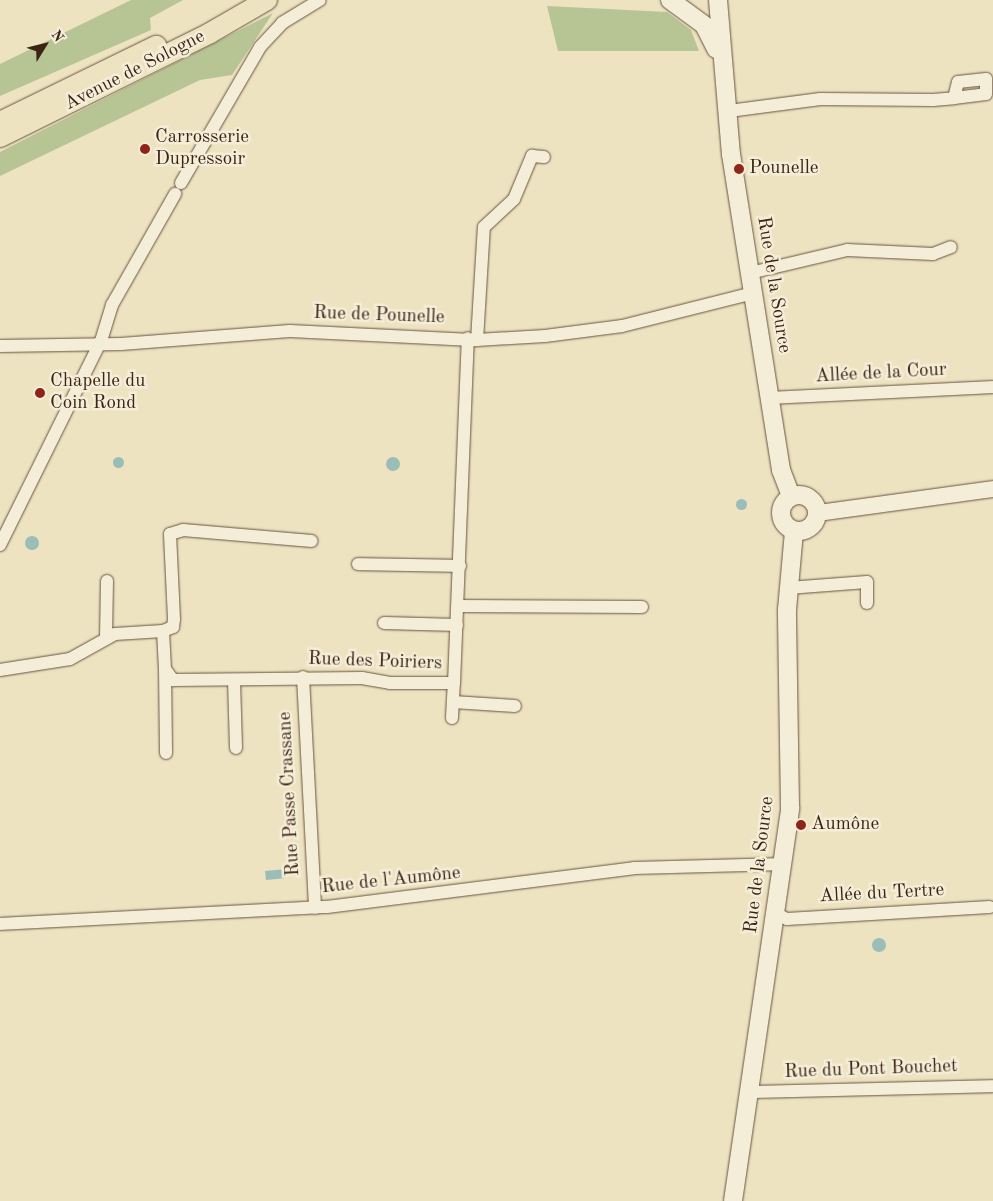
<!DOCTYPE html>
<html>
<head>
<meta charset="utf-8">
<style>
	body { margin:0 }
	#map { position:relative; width:993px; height:1201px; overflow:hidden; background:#eee3c1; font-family:"Old Standard TT",serif }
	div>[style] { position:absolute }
	.green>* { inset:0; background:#b7c494 }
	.water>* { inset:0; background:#9abdb7 }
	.round { border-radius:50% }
	.roads { filter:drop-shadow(0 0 1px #685440) drop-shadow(0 0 1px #685440) }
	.minor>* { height:12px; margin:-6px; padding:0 6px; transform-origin:6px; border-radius:6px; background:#f4edd7 }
	.tertiary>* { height:16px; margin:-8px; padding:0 8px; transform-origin:8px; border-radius:8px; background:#f4edd7 }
	.secondary>* { height:18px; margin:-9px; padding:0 9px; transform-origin:9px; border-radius:9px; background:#f4edd7 }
	.secondary>.ring { margin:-9px; padding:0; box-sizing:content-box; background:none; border:18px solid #f4edd7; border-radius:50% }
	.primary>* { height:20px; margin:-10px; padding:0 10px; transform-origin:10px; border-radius:10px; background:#eee3c1 }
	.dots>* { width:14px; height:14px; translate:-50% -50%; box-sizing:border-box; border:2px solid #f4edd7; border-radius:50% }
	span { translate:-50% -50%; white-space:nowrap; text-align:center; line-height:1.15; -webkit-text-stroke:5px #f4edd7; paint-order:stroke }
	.street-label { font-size:19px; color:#3c2415 }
	.poi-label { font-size:19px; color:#3c2415 }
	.left { translate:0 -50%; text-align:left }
	.north { position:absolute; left:20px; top:20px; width:50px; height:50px; -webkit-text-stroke:4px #f4edd7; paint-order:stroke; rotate:54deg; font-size:14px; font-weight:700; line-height:20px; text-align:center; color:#3c2415 }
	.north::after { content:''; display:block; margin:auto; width:18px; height:22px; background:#3c2415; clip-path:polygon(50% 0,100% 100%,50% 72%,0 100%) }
</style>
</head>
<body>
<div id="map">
	<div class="green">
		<i style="clip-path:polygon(131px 0,183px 0,150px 18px,151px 30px,0 96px,0 64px)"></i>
		<i style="clip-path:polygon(547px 6px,667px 12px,691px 30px,699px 51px,558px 51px)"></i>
		<i style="clip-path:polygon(273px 13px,232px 75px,200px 80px,0 176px,0 152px)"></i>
	</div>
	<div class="water">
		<i class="round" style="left:112.5px;top:456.5px;width:11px;height:11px"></i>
		<i class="round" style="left:386px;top:457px;width:14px;height:14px"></i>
		<i class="round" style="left:735.5px;top:498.5px;width:11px;height:11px"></i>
		<i class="round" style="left:25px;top:536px;width:14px;height:14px"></i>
		<i style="clip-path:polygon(287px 869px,287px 878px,266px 880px,265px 871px)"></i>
		<i class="round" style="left:872px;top:938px;width:14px;height:14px"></i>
	</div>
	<div class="roads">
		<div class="minor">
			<i style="left:729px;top:111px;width:92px;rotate:-7.5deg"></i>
			<i style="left:820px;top:99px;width:113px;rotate:0.5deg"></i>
			<i style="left:933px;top:100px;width:21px;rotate:-5deg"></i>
			<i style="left:954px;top:98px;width:32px;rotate:-7deg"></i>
			<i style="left:986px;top:94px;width:15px;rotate:-90deg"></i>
			<i style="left:986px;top:79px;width:28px;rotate:174deg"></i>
			<i style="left:958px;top:82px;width:16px;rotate:104deg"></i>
			<i style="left:181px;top:183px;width:157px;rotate:-59.8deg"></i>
			<i style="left:260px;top:47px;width:33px;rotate:-47deg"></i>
			<i style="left:282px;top:23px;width:44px;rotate:-31.2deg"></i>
			<i style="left:750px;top:273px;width:100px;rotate:-13.3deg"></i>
			<i style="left:847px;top:250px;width:86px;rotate:2.7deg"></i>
			<i style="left:933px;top:254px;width:19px;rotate:-21deg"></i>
			<i style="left:477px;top:340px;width:113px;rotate:-86.5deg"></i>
			<i style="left:484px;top:227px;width:41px;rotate:-43deg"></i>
			<i style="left:514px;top:199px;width:47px;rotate:-67.3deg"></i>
			<i style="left:532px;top:156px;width:12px;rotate:5deg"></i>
			<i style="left:0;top:346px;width:121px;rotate:-0.9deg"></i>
			<i style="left:121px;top:344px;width:169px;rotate:-4.4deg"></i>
			<i style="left:290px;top:331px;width:187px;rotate:2.8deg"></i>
			<i style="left:477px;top:340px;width:68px;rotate:-3.4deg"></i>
			<i style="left:545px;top:336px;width:78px;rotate:-7.4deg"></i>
			<i style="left:622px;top:326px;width:135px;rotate:-14.1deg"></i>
			<i style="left:770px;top:398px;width:223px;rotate:-2.8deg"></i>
			<i style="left:0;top:545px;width:228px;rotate:-63.7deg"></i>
			<i style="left:101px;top:341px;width:38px;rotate:-73deg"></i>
			<i style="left:112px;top:305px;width:128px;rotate:-60.4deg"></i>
			<i style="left:358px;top:564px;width:102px;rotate:1.1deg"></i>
			<i style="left:788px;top:588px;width:79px;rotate:-4.3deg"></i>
			<i style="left:867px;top:582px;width:21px;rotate:90deg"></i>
			<i style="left:458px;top:606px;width:184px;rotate:0.3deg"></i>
			<i style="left:384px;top:623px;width:73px;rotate:1.6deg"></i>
			<i style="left:163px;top:631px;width:11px;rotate:-22deg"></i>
			<i style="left:173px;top:627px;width:8px;rotate:-83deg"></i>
			<i style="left:174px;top:619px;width:85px;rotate:-92.7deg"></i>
			<i style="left:170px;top:534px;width:14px;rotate:-17deg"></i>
			<i style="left:183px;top:530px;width:129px;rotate:4.9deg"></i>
			<i style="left:106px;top:638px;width:57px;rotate:-89deg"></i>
			<i style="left:165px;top:669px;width:84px;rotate:89.3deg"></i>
			<i style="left:0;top:670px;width:71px;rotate:-8.9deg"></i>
			<i style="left:70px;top:659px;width:51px;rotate:-29.1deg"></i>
			<i style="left:115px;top:634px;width:48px;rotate:-3.6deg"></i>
			<i style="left:163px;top:631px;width:38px;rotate:87deg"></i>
			<i style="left:165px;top:669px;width:14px;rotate:54deg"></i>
			<i style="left:173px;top:680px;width:189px;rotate:-0.6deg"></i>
			<i style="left:362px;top:678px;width:28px;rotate:10deg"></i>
			<i style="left:390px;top:683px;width:64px"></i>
			<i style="left:454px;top:683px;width:345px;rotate:-87.7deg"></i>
			<i style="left:303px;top:677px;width:231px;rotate:87deg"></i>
			<i style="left:234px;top:680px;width:68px;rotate:88.3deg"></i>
			<i style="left:453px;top:702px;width:62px;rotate:3.7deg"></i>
			<i style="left:452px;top:718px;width:35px;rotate:-87deg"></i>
			<i style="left:777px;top:914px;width:11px;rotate:27deg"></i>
			<i style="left:787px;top:919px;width:203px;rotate:-3.4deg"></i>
			<i style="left:0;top:924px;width:327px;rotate:-3deg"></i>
			<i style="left:327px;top:907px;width:309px;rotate:-7.2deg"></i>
			<i style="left:634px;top:868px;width:151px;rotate:-1.5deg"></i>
			<i style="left:749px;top:1092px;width:244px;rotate:-1.4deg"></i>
		</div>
		<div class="tertiary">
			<i style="left:818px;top:513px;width:177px;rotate:-7.8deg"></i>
		</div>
		<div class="secondary">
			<i style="left:670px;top:0;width:42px;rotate:36.3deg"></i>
			<i style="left:704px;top:25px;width:27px;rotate:63deg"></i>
			<i style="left:718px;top:0;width:155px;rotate:85.2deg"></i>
			<i style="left:731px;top:154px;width:320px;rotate:81deg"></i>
			<i style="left:781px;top:470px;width:28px;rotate:69deg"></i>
			<i class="ring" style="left:781px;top:495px;width:18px;height:18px"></i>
			<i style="left:733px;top:1201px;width:397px;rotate:-81.7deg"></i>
			<i style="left:790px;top:808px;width:198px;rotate:-90.9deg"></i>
			<i style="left:787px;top:610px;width:79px;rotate:-84.9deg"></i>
		</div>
		<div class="primary">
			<i style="left:0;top:122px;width:174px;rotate:-26deg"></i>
			<i style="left:0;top:137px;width:234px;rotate:-26.3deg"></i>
			<i style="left:210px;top:33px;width:66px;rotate:-30.1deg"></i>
		</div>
	</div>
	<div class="dots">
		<i style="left:145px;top:149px;background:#8f2418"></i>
		<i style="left:739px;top:169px;background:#8f2418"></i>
		<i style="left:40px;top:393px;background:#8f2418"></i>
		<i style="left:801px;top:825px;background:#8f2418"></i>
	</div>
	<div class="street-label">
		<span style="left:135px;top:71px;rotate:-27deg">Avenue de Sologne</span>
		<span style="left:773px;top:285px;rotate:81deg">Rue de la Source</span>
		<span style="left:379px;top:316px;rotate:2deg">Rue de Pounelle</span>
		<span style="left:881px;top:374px;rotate:-3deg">Allée de la Cour</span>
		<span style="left:375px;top:662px;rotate:2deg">Rue des Poiriers</span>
		<span style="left:290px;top:794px;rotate:-93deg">Rue Passe Crassane</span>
		<span style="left:760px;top:865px;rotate:-83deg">Rue de la Source</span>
		<span style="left:391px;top:881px;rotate:-6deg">Rue de l'Aumône</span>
		<span style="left:882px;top:894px;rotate:-3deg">Allée du Tertre</span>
		<span style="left:871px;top:1070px;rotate:-2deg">Rue du Pont Bouchet</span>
	</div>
	<div class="poi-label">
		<span class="left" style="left:155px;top:149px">Carrosserie<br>Dupressoir</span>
		<span class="left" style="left:749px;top:169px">Pounelle</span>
		<span class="left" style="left:50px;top:393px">Chapelle du<br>Coin Rond</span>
		<span class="left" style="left:811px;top:825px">Aumône</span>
	</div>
	<div class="north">N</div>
</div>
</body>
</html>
